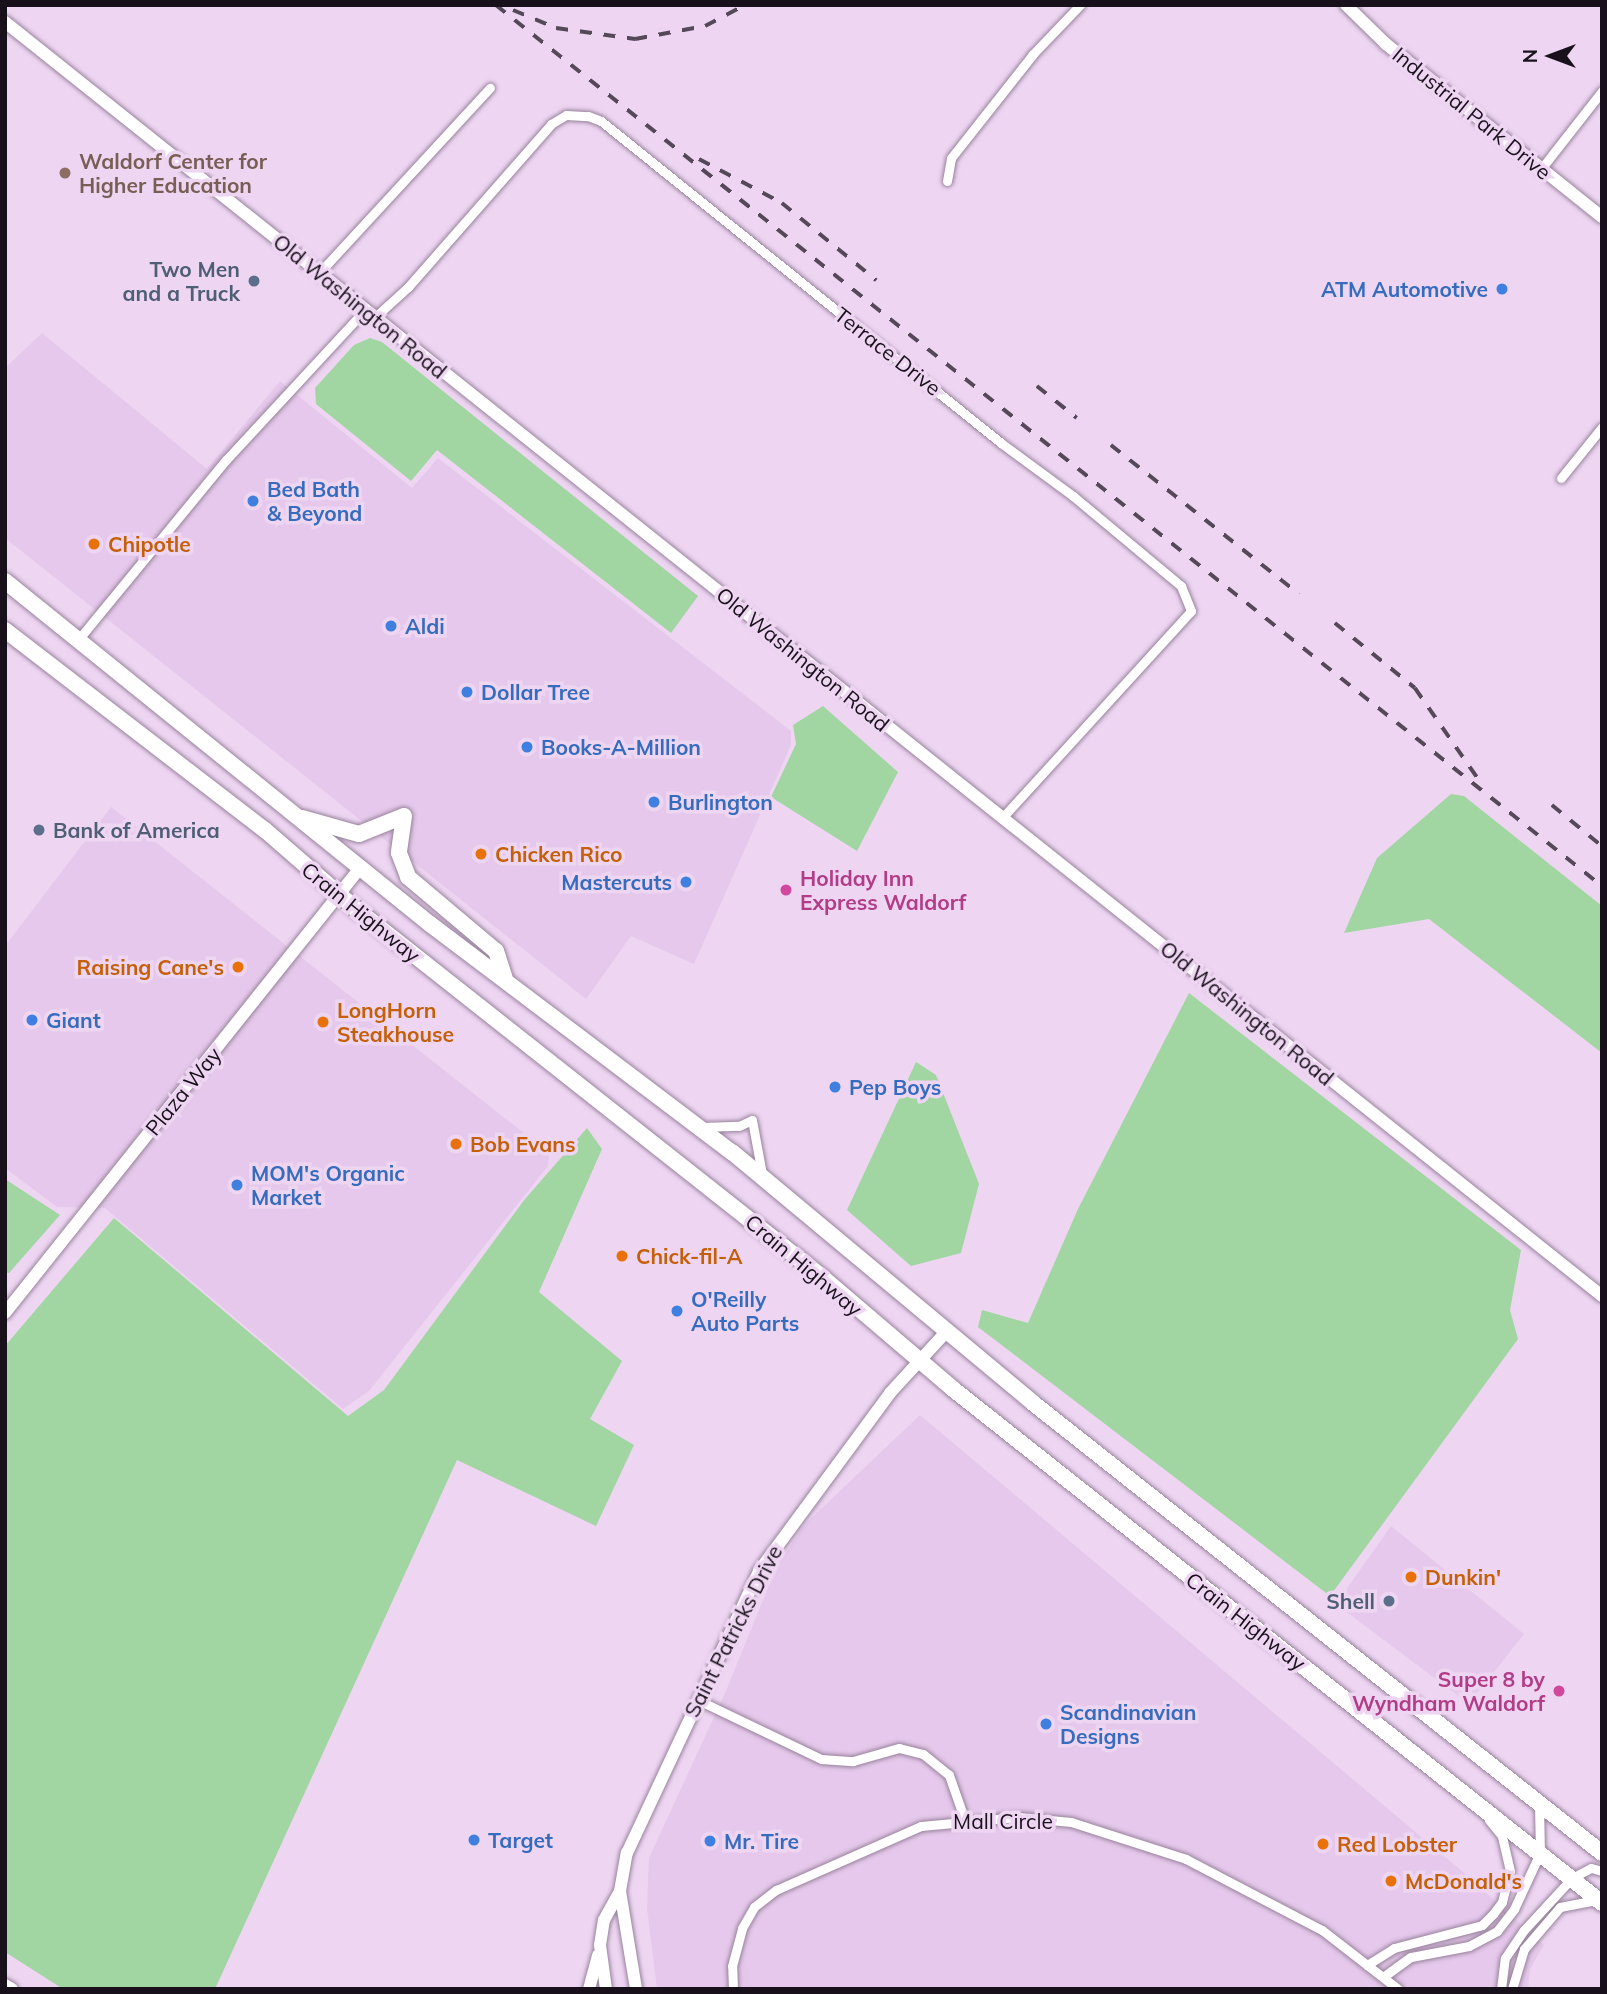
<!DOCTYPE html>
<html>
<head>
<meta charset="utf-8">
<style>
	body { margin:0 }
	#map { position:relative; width:1607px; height:1994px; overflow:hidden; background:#eed6f3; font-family:Mulish,sans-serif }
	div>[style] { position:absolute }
	.built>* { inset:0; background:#e5c8eb }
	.green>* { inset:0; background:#a1d5a2 }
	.roads { filter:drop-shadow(0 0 2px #98829c) drop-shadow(0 0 2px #98829c) }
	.minor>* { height:9px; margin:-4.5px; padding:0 4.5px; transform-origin:4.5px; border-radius:4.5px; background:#fff }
	.tertiary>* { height:12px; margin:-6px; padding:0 6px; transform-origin:6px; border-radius:6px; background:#fff }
	.secondary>* { height:12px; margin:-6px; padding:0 6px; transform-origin:6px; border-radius:6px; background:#fff }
	.trunk>* { height:16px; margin:-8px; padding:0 8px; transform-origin:8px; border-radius:8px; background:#fff }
	.rail>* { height:3.5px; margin-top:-1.75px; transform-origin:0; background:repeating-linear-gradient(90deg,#554858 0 12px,transparent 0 24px) }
	.dots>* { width:19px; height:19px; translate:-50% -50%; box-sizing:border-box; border:4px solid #eed6f3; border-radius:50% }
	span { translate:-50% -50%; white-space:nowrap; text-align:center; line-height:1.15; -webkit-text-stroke:7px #eed6f3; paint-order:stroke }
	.street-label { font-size:21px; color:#18101a }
	.education-label { font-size:21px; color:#785e54; font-weight:700 }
	.left { translate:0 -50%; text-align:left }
	.service-label { font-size:21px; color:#4e5e75; font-weight:700 }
	.right { translate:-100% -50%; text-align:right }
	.shop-label { font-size:21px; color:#366cbe; font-weight:700 }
	.food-label { font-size:21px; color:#c56008; font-weight:700 }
	.hotel-label { font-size:21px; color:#b23c85; font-weight:700 }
	.frame { position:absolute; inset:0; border:7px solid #18101a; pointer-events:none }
	.north { position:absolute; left:1516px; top:21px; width:70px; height:70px; -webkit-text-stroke:5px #eed6f3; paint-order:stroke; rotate:270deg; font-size:19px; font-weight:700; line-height:28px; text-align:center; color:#18101a }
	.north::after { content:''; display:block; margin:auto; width:24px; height:32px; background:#18101a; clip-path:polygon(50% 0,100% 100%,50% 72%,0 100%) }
</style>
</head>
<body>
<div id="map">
	<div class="built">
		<i style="clip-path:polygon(42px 333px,207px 469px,280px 381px,412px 488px,438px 458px,791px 731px,791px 745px,694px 964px,631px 936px,586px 999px,5px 538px,5px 368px)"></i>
		<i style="clip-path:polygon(111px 807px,549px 1153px,548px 1166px,369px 1391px,343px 1409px,105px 1208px,57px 1207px,5px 1168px,5px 946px)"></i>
		<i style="clip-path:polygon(920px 1415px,1463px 1872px,1544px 1945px,1530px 1969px,1528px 1989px,657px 1989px,647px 1908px,649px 1858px,726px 1691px,776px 1568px,804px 1525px)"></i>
		<i style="clip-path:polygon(1391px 1526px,1524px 1634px,1469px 1704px,1336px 1604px)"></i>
	</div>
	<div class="green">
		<i style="clip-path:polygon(370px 338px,382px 342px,698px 596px,671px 633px,437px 450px,411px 481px,316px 404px,315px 388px,354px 345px)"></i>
		<i style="clip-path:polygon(823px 706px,898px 772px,857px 851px,771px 797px,796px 744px,793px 725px)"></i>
		<i style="clip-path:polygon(1451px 794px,1464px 796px,1602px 906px,1602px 1053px,1429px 919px,1344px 933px,1377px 858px)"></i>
		<i style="clip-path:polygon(1189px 993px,1521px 1250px,1510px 1310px,1518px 1339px,1330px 1596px,978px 1327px,982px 1310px,1028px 1323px,1078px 1209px)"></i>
		<i style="clip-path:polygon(916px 1062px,936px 1075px,979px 1184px,961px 1253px,911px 1266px,847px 1210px)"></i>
		<i style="clip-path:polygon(587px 1128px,602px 1149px,539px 1292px,622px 1361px,590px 1419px,634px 1445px,596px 1526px,457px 1460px,215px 1989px,63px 1989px,5px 1952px,5px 1346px,114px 1218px,348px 1416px,384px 1390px,525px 1199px)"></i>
		<i style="clip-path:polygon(5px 1179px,60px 1215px,9px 1273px,5px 1272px)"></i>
	</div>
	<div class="roads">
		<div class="minor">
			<i style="left:1541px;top:169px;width:99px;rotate:-52deg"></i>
			<i style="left:947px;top:181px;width:23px;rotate:-80deg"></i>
			<i style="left:951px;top:158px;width:132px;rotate:-51.7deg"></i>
			<i style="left:1033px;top:54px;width:68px;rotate:-46.2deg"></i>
			<i style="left:319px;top:273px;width:252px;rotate:-47.3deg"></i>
			<i style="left:375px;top:317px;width:45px;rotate:-42.3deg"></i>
			<i style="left:408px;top:287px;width:217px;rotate:-48.7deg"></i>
			<i style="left:551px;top:124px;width:17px;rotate:-31deg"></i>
			<i style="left:566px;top:115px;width:22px;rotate:3deg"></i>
			<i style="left:588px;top:116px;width:14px;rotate:21deg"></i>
			<i style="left:601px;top:121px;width:514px;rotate:38.83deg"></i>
			<i style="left:1001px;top:443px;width:89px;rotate:36.4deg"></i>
			<i style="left:1073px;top:496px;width:141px;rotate:39.8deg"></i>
			<i style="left:1181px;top:586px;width:27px;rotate:68deg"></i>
			<i style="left:1191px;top:611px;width:280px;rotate:132.4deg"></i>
			<i style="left:1561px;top:478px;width:65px;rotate:-51.2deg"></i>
			<i style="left:78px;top:640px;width:233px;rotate:-50.6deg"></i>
			<i style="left:226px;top:460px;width:205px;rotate:-47.2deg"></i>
			<i style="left:701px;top:1127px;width:38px;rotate:-2deg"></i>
			<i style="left:739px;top:1126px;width:14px;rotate:-25deg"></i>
			<i style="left:752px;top:1120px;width:55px;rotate:79.5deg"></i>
			<i style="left:698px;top:1700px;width:136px;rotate:25.6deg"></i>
			<i style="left:821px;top:1759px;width:32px;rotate:4deg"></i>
			<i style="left:853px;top:1761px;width:48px;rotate:-15.8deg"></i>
			<i style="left:899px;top:1748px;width:25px;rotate:14deg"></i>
			<i style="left:923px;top:1754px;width:33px;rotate:39deg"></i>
			<i style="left:949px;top:1775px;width:49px;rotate:70.8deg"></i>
			<i style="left:1367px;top:1965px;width:32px;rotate:-32deg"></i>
			<i style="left:1394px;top:1948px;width:91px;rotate:-14.6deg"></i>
			<i style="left:1482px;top:1925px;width:16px;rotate:-45deg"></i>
			<i style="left:1493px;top:1914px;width:15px;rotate:-53deg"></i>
			<i style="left:1502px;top:1902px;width:32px;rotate:-76deg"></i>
			<i style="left:1510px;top:1871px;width:36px;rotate:-103deg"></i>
			<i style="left:1502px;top:1836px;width:21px;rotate:-129deg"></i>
			<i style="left:1383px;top:1977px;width:34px;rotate:-36deg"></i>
			<i style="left:1411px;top:1957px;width:59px;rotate:-10.7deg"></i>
			<i style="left:1469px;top:1946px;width:32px;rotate:-28deg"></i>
			<i style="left:1497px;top:1931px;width:28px;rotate:-52deg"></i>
			<i style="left:1514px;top:1909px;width:62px;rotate:-65.1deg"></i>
			<i style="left:1540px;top:1853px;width:49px;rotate:-91.2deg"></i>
			<i style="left:733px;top:1989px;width:23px;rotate:-92deg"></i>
			<i style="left:732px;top:1966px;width:39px;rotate:-75deg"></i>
			<i style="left:742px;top:1928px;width:24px;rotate:-60deg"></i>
			<i style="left:754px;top:1907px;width:28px;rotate:-38deg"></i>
			<i style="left:776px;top:1890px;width:158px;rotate:-23.8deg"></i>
			<i style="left:921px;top:1826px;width:97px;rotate:-5.3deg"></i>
			<i style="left:1018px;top:1817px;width:53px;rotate:5.4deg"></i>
			<i style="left:1071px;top:1822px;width:121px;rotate:17.8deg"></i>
			<i style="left:1186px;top:1859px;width:153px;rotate:27.6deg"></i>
			<i style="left:1322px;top:1930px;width:96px;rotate:37.8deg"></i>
			<i style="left:1501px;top:1989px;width:31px;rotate:-83deg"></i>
			<i style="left:1505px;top:1958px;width:34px;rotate:-56deg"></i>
			<i style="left:1524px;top:1930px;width:71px;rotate:-47.3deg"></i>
			<i style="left:1572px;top:1878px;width:21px;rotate:-28deg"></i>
			<i style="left:1591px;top:1868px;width:11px;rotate:15deg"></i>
			<i style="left:1512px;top:1989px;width:42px;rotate:-73.3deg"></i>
			<i style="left:1524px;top:1949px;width:55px;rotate:-49.4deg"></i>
			<i style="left:1560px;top:1907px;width:38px;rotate:-11deg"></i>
		</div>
		<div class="tertiary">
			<i style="left:1346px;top:5px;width:56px;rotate:44.3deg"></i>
			<i style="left:1386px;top:44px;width:277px;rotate:38.7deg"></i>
			<i style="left:5px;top:1313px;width:569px;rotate:-51.42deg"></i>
		</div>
		<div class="secondary">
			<i style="left:5px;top:22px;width:2043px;rotate:38.58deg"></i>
			<i style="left:620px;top:1891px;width:99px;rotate:80.7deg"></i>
			<i style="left:5px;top:1985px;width:8px;rotate:30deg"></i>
			<i style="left:589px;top:1989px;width:35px;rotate:-75deg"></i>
			<i style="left:606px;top:1989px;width:44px;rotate:-97.8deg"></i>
			<i style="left:600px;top:1945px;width:25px;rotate:-81deg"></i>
			<i style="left:604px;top:1920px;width:33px;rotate:-61deg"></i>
			<i style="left:620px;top:1891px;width:39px;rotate:-80deg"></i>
			<i style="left:627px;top:1853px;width:311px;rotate:-64.9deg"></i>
			<i style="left:759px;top:1571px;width:221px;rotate:-53.6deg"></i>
			<i style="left:890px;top:1393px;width:83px;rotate:-47.4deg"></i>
		</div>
		<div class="trunk">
			<i style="left:5px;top:581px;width:546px;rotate:38.91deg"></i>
			<i style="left:430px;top:924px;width:378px;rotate:37.1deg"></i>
			<i style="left:732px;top:1152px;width:392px;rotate:39.8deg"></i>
			<i style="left:1033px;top:1403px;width:725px;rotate:38.34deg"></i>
			<i style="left:5px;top:630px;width:328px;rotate:37.6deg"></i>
			<i style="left:265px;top:830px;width:121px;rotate:41deg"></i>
			<i style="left:356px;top:909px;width:594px;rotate:38.3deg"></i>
			<i style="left:822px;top:1277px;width:172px;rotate:40.5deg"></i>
			<i style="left:953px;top:1389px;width:828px;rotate:38.38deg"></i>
			<i style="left:404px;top:816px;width:37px;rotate:98deg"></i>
			<i style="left:399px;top:853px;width:26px;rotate:69deg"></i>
			<i style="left:408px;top:877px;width:115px;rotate:40.1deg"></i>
			<i style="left:496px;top:951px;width:28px;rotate:72deg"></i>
			<i style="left:302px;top:818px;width:59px;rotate:15.7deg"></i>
			<i style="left:359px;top:834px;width:48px;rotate:-21.8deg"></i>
		</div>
	</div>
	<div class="rail">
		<i style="left:496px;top:5px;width:1414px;rotate:38.54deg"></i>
		<i style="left:513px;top:10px;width:47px;rotate:22.7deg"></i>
		<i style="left:556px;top:28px;width:80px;rotate:7.9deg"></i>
		<i style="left:635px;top:39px;width:71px;rotate:-10.5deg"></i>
		<i style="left:705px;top:26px;width:45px;rotate:-27.7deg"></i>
		<i style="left:699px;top:159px;width:94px;rotate:27.9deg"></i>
		<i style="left:782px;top:203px;width:122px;rotate:39.3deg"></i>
		<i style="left:1037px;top:386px;width:51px;rotate:38.7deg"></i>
		<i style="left:1111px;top:445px;width:240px;rotate:38.4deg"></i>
		<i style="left:1335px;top:623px;width:103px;rotate:39.1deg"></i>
		<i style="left:1415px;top:688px;width:116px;rotate:55.2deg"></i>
		<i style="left:1552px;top:805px;width:65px;rotate:39.4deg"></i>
	</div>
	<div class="dots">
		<i style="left:65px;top:173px;background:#8d6e63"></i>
		<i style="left:254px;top:281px;background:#5c6f8a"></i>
		<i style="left:1502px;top:289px;background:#3f7fe0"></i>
		<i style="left:253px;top:501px;background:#3f7fe0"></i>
		<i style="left:94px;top:544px;background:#e8710a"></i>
		<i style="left:391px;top:626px;background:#3f7fe0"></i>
		<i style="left:467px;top:692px;background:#3f7fe0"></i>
		<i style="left:527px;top:747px;background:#3f7fe0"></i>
		<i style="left:654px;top:802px;background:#3f7fe0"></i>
		<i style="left:39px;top:830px;background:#5c6f8a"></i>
		<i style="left:481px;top:854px;background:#e8710a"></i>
		<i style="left:686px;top:882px;background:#3f7fe0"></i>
		<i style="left:786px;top:890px;background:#d1479c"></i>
		<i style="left:238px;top:967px;background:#e8710a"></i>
		<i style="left:32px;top:1020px;background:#3f7fe0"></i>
		<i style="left:323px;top:1022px;background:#e8710a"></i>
		<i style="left:835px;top:1087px;background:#3f7fe0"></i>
		<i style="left:456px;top:1144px;background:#e8710a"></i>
		<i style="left:237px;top:1185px;background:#3f7fe0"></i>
		<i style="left:622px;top:1256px;background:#e8710a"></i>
		<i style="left:677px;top:1311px;background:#3f7fe0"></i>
		<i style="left:1411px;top:1577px;background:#e8710a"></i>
		<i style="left:1389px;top:1601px;background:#5c6f8a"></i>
		<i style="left:1559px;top:1691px;background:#d1479c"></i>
		<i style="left:1046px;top:1724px;background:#3f7fe0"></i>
		<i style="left:474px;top:1840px;background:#3f7fe0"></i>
		<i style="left:710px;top:1841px;background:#3f7fe0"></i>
		<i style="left:1323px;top:1844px;background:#e8710a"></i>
		<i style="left:1391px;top:1881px;background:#e8710a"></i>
	</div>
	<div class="street-label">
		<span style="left:1472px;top:113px;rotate:39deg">Industrial Park Drive</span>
		<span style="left:360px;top:306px;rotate:39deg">Old Washington Road</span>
		<span style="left:888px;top:351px;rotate:38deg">Terrace Drive</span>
		<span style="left:803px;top:659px;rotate:39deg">Old Washington Road</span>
		<span style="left:361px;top:912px;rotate:39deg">Crain Highway</span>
		<span style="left:1247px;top:1013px;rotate:39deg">Old Washington Road</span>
		<span style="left:183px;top:1091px;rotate:-51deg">Plaza Way</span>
		<span style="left:804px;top:1265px;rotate:40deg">Crain Highway</span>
		<span style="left:1246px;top:1621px;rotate:38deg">Crain Highway</span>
		<span style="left:733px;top:1631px;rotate:-63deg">Saint Patricks Drive</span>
		<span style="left:1003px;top:1821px">Mall Circle</span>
	</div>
	<div class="education-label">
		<span class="left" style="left:79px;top:173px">Waldorf Center for<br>Higher Education</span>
	</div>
	<div class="service-label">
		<span class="right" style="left:240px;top:281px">Two Men<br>and a Truck</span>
		<span class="left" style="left:53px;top:830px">Bank of America</span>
		<span class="right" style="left:1375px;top:1601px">Shell</span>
	</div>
	<div class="shop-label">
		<span class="right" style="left:1488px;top:289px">ATM Automotive</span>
		<span class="left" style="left:267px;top:501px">Bed Bath<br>&amp; Beyond</span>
		<span class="left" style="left:405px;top:626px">Aldi</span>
		<span class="left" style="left:481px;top:692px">Dollar Tree</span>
		<span class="left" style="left:541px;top:747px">Books-A-Million</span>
		<span class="left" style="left:668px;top:802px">Burlington</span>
		<span class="right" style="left:672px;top:882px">Mastercuts</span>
		<span class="left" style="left:46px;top:1020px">Giant</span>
		<span class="left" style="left:849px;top:1087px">Pep Boys</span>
		<span class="left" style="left:251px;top:1185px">MOM's Organic<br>Market</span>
		<span class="left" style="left:691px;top:1311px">O'Reilly<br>Auto Parts</span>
		<span class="left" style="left:1060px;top:1724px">Scandinavian<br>Designs</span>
		<span class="left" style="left:488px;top:1840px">Target</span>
		<span class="left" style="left:724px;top:1841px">Mr. Tire</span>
	</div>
	<div class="food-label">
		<span class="left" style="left:108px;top:544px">Chipotle</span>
		<span class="left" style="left:495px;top:854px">Chicken Rico</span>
		<span class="right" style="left:224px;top:967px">Raising Cane's</span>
		<span class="left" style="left:337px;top:1022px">LongHorn<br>Steakhouse</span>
		<span class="left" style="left:470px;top:1144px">Bob Evans</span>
		<span class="left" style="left:636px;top:1256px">Chick-fil-A</span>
		<span class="left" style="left:1425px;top:1577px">Dunkin'</span>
		<span class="left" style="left:1337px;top:1844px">Red Lobster</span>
		<span class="left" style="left:1405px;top:1881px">McDonald's</span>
	</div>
	<div class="hotel-label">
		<span class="left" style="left:800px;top:890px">Holiday Inn<br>Express Waldorf</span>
		<span class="right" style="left:1545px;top:1691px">Super 8 by<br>Wyndham Waldorf</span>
	</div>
	<div class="frame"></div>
	<div class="north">N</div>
</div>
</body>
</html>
